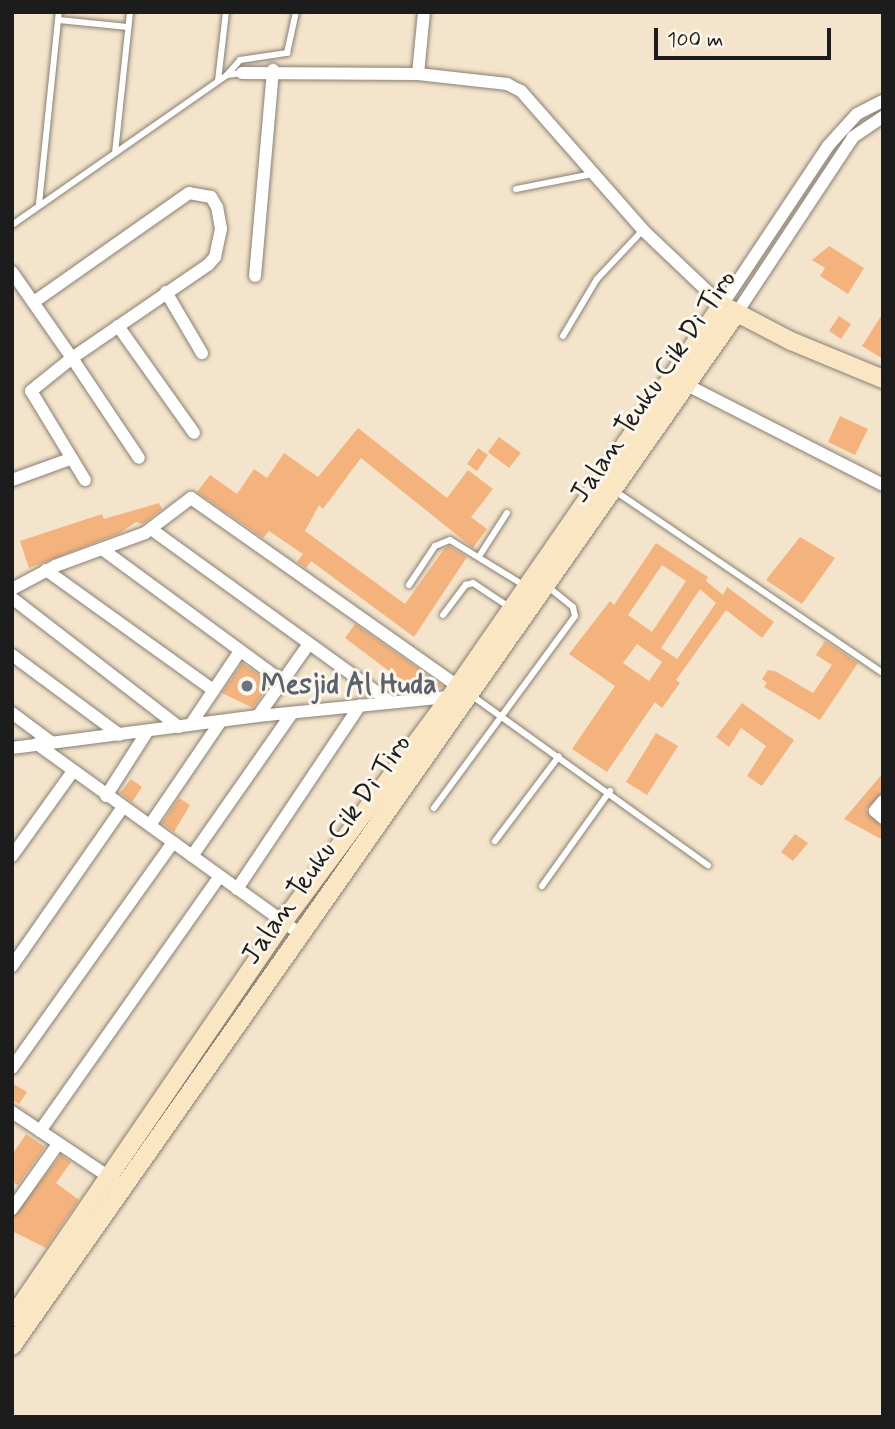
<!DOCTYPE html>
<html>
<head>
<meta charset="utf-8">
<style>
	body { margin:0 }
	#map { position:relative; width:895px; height:1429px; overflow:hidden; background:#f4e4cb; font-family:Mynerve,sans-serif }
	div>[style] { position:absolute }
	.building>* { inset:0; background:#f4b37d }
	.roads { filter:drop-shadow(0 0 2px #888074) drop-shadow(0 0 2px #888074) }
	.lane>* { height:6px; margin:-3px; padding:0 3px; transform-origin:3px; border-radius:3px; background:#fff }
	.street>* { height:12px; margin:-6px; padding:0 6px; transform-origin:6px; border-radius:6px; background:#fff }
	.secondary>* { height:18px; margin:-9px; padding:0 9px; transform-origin:9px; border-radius:9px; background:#fbe6c4 }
	.dots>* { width:19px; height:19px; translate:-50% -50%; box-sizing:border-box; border:4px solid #fbf7ec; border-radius:50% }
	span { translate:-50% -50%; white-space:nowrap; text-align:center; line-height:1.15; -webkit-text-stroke:6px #fbf7ec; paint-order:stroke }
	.street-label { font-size:28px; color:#1c1c1c }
	.worship-label { font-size:28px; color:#5b616d; font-weight:700 }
	.left { translate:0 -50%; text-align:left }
	.frame { position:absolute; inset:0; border:14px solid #1c1c1c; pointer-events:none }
	.scale { position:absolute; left:654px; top:28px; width:177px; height:32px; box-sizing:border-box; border:4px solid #1c1c1c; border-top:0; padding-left:9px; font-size:21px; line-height:24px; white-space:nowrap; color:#1c1c1c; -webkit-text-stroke:5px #fbf7ec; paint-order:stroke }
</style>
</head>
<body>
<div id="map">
	<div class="building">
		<i style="clip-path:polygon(829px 246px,864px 268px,848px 294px,820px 276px,825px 268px,812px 260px)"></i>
		<i style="clip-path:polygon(883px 313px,883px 359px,862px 346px)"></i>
		<i style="clip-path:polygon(839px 316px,851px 324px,841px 339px,829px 331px)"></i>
		<i style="clip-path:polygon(840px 416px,868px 429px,855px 455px,828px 442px)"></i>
		<i style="clip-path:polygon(358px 428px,447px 498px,468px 470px,493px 489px,471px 517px,487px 529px,473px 548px,361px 458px,323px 509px,319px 505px,305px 531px,405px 604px,444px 549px,449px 546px,467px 557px,414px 637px,311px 561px,306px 568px,297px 562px,303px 554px,269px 531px,263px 538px,197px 492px,210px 475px,237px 494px,254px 469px,267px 478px,284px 453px,318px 477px)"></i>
		<i style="clip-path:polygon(499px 437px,521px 453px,509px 468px,488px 452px)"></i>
		<i style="clip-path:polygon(478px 448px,488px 455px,477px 471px,467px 464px)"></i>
		<i style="clip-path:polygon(159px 503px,162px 509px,143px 524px,136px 522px,120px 533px,29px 568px,20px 541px,102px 514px,104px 519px)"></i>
		<i style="clip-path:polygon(800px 537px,835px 558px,802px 604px,766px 580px)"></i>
		<i style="clip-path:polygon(evenodd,656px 543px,708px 577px,706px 581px,723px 595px,727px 587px,774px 622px,762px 638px,726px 610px,676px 680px,680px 683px,662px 708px,655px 702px,607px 772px,572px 749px,615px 686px,569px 654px,610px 601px,614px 605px,656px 543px,662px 565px,686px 581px,652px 632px,628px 615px,662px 565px,656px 543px,700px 589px,716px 603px,677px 659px,661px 648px,700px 589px,656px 543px,637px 644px,662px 662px,649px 681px,623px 663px,637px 644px)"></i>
		<i style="clip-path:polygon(355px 624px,439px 683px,443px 687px,419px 691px,389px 671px,345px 638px)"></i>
		<i style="clip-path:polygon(825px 641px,858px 663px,820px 720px,764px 687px,767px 683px,762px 679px,768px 670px,775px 671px,813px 693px,832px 665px,816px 655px)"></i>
		<i style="clip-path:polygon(242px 663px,270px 683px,253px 708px,222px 693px)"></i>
		<i style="clip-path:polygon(742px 703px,794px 740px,762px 786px,747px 776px,766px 746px,741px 728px,729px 747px,716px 737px)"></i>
		<i style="clip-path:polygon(656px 733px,678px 746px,647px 795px,626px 782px)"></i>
		<i style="clip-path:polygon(883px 773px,883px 792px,866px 810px,883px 827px,883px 840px,844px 819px)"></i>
		<i style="clip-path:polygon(131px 779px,142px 787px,132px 802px,120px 793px)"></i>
		<i style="clip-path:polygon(179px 798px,190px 805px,174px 832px,162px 823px)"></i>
		<i style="clip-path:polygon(795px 834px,808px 843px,793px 861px,781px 852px)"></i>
		<i style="clip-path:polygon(12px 1083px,27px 1092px,19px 1104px,12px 1099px)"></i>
		<i style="clip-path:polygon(26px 1134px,45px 1147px,18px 1185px,12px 1182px,12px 1155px)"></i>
		<i style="clip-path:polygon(61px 1155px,71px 1162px,56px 1183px,79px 1200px,46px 1248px,12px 1231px,12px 1218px)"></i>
	</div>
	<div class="roads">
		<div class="lane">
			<i style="left:59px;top:20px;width:69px;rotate:5.8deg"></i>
			<i style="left:227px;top:75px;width:20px;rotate:-49deg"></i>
			<i style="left:240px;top:60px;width:48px;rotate:-8.5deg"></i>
			<i style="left:287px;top:53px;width:42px;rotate:-77.6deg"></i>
			<i style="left:218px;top:81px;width:69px;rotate:-83.4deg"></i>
			<i style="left:115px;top:153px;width:142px;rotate:-83.9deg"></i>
			<i style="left:516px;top:189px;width:77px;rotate:-11.2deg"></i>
			<i style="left:39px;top:204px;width:193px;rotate:-84.1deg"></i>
			<i style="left:12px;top:225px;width:262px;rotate:-34.9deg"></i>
			<i style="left:227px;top:75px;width:15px;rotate:-8deg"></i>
			<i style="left:563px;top:336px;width:66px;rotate:-59.2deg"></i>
			<i style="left:597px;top:279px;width:67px;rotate:-46.8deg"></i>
			<i style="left:615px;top:491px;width:322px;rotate:34.2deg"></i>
			<i style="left:480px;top:555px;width:50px;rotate:-57.3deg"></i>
			<i style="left:409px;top:585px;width:47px;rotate:-56.3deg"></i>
			<i style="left:435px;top:546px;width:16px;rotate:-22deg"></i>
			<i style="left:450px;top:540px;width:88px;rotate:31.5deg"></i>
			<i style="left:443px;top:615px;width:38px;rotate:-53deg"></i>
			<i style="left:466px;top:585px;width:7px;rotate:-16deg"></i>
			<i style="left:473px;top:583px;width:43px;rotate:33.7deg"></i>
			<i style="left:471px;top:695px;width:292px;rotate:35.7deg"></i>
			<i style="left:434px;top:808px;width:238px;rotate:-53.7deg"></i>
			<i style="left:575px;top:616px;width:9px;rotate:-103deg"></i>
			<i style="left:573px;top:607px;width:32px;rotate:-141deg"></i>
			<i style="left:495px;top:841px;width:106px;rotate:-53deg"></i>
			<i style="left:542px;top:886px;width:117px;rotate:-54.4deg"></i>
		</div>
		<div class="street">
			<i style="left:242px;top:73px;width:176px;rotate:0.3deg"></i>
			<i style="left:418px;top:74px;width:90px;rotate:6.4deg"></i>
			<i style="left:507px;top:84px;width:16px;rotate:27deg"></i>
			<i style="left:521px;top:91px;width:185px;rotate:48.7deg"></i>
			<i style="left:643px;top:230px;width:109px;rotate:43.5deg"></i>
			<i style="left:722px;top:305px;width:191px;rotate:-56.3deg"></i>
			<i style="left:828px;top:146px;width:43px;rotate:-47.8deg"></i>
			<i style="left:857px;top:114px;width:29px;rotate:-27deg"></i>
			<i style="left:418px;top:74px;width:62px;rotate:-84.5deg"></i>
			<i style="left:12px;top:272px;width:105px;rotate:55.1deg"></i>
			<i style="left:72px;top:358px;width:165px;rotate:-34.4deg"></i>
			<i style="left:208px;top:265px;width:11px;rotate:-49deg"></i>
			<i style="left:215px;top:257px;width:29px;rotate:-78deg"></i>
			<i style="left:221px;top:229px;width:22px;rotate:-100deg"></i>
			<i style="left:217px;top:207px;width:12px;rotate:-121deg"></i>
			<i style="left:211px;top:197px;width:22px;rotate:-170deg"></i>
			<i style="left:189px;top:193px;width:189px;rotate:144.9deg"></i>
			<i style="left:255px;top:276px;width:207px;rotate:-85deg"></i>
			<i style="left:166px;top:292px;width:71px;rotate:59.5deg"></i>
			<i style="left:736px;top:314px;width:212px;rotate:-56.5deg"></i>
			<i style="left:853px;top:137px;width:36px;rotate:-34deg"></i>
			<i style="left:118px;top:326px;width:131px;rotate:54.6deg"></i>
			<i style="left:687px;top:385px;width:220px;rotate:27deg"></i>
			<i style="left:12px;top:480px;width:62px;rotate:-19.9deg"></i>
			<i style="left:85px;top:480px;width:104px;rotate:-121.2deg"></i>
			<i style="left:31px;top:391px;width:53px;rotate:-38.8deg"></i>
			<i style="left:72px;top:358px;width:120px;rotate:56.2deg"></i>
			<i style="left:151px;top:529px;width:295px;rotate:35.9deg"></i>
			<i style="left:102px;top:549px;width:225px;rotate:36.3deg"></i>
			<i style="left:46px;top:570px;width:206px;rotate:35.7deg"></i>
			<i style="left:12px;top:589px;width:49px;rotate:-28.1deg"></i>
			<i style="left:55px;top:566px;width:96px;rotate:-20.1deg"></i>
			<i style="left:145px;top:533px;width:58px;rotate:-37.3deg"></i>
			<i style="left:191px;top:498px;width:333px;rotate:35.2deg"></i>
			<i style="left:12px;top:598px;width:211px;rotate:37.7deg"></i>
			<i style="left:12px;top:655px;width:134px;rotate:36.5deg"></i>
			<i style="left:12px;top:713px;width:49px;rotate:36.6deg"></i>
			<i style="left:258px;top:716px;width:87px;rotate:-54.8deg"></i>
			<i style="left:191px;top:724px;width:88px;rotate:-56.1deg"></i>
			<i style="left:37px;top:744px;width:324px;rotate:35.8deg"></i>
			<i style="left:12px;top:748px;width:248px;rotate:-7.4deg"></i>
			<i style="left:258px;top:716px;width:192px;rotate:-5.7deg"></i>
			<i style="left:106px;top:796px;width:76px;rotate:-57.4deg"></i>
			<i style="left:883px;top:801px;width:13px;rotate:129deg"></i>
			<i style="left:875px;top:811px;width:11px;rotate:41deg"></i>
			<i style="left:150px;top:825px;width:126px;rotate:-55.7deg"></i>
			<i style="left:12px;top:856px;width:105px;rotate:-54.3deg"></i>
			<i style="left:192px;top:856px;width:174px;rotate:-55deg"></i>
			<i style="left:237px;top:889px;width:221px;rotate:-56.2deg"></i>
			<i style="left:12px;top:966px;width:194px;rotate:-55.1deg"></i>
			<i style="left:12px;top:1068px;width:277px;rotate:-54.5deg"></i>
			<i style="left:12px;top:1112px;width:124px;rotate:33.8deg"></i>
			<i style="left:40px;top:1131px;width:311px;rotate:-54.8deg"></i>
			<i style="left:12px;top:1209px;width:80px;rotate:-54.7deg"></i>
		</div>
		<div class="secondary">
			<i style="left:12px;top:1318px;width:480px;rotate:-55.6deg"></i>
			<i style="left:283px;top:922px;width:294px;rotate:-53.4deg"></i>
			<i style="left:458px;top:686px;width:464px;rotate:-55.3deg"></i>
			<i style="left:722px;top:305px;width:78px;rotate:27.6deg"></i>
			<i style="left:791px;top:341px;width:100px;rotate:22.4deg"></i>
			<i style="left:12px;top:1346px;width:1261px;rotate:-54.95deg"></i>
		</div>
	</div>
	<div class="dots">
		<i style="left:247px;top:686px;background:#6b7280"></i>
	</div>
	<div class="street-label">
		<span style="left:654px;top:387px;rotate:-56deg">Jalan Teuku Cik Di Tiro</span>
		<span style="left:327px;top:850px;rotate:-55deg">Jalan Teuku Cik Di Tiro</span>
	</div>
	<div class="worship-label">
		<span class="left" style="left:261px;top:686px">Mesjid Al Huda</span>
	</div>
	<div class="frame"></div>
	<div class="scale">100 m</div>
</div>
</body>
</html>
